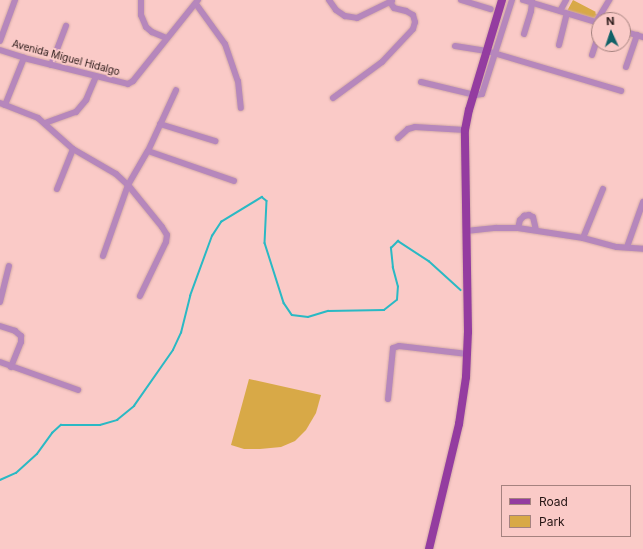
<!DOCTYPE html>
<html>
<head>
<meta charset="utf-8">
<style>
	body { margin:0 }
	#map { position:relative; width:643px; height:549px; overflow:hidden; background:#facac7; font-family:Inter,sans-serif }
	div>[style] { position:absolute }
	.green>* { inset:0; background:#d8a947 }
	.stream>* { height:1.5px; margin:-0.75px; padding:0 0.75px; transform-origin:0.75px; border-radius:0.75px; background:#2ab9c4 }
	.roads { filter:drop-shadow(0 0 1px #d4a9a7) drop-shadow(0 0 1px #d4a9a7) }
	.minor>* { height:6px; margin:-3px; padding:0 3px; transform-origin:3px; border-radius:3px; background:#b687bc }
	.major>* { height:8px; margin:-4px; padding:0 4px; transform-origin:4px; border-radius:4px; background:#943ca0 }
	span { translate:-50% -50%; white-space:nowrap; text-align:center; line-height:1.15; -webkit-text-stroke:4px #facac7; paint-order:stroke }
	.street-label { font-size:10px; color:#251514 }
	.legend { position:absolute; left:501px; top:485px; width:130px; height:52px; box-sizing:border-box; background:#facac7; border:1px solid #a5827f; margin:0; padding:5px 7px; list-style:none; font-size:12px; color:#251514 }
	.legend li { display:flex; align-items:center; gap:8px; height:20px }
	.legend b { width:20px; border:1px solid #a5827f }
	.north { position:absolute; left:591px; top:12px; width:40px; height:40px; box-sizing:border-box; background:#facac7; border:1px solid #a5827f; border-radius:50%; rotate:357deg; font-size:11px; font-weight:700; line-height:16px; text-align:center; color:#251514 }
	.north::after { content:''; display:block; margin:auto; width:14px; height:18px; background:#106167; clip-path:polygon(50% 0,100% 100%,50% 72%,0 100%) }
</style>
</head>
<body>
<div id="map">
	<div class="green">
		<i style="clip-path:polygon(573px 0,596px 12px,595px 13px,598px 15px,595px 20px,567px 11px)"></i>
		<i style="clip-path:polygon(249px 379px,321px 395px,316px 413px,306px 430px,295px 441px,281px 447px,260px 449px,244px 449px,231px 445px)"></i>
	</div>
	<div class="stream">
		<i style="left:0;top:480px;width:17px;rotate:-24deg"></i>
		<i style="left:16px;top:473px;width:28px;rotate:-42deg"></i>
		<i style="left:37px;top:454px;width:26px;rotate:-54deg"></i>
		<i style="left:52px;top:433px;width:12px;rotate:-42deg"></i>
		<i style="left:61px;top:425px;width:39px"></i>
		<i style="left:100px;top:425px;width:18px;rotate:-16deg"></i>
		<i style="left:117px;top:420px;width:22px;rotate:-39deg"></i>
		<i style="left:134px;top:406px;width:68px;rotate:-55.1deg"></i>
		<i style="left:173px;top:350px;width:19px;rotate:-65deg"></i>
		<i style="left:181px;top:333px;width:38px;rotate:-76deg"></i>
		<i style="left:190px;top:296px;width:64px;rotate:-69.9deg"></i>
		<i style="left:212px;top:236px;width:17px;rotate:-57deg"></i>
		<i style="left:221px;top:222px;width:48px;rotate:-31.4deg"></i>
		<i style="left:262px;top:197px;width:6px;rotate:39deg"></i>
		<i style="left:267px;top:201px;width:42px;rotate:92.7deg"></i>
		<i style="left:265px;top:243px;width:63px;rotate:72.4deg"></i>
		<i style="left:284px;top:303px;width:14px;rotate:56deg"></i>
		<i style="left:292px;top:315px;width:16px;rotate:7deg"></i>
		<i style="left:308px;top:317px;width:21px;rotate:-17deg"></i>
		<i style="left:328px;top:311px;width:56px;rotate:-1deg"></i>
		<i style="left:384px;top:310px;width:16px;rotate:-38deg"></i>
		<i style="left:397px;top:300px;width:13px;rotate:-86deg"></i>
		<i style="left:398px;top:287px;width:20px;rotate:-105deg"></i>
		<i style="left:393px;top:268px;width:20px;rotate:-96deg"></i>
		<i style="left:391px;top:248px;width:10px;rotate:-45deg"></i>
		<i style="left:398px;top:241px;width:37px;rotate:33deg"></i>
		<i style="left:429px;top:261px;width:43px;rotate:42.2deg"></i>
	</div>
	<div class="roads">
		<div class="minor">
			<i style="left:141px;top:0;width:15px;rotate:90deg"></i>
			<i style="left:141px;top:15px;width:13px;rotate:67deg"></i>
			<i style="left:146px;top:27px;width:8px;rotate:40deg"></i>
			<i style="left:152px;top:32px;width:15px;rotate:23deg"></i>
			<i style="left:329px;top:0;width:12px;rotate:55deg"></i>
			<i style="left:336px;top:10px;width:11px;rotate:34deg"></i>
			<i style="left:345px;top:16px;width:12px;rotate:9deg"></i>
			<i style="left:357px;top:18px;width:39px;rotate:-26deg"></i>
			<i style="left:461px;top:0;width:31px;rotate:17deg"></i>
			<i style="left:523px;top:0;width:79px;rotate:16.8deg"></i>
			<i style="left:196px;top:4px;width:49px;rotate:54.1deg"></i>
			<i style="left:225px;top:44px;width:39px;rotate:71deg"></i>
			<i style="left:238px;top:81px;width:27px;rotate:84deg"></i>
			<i style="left:560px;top:11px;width:13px;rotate:-61deg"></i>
			<i style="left:596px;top:22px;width:26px;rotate:-59deg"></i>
			<i style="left:623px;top:31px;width:21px;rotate:17deg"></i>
			<i style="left:524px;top:34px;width:24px;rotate:-73deg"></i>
			<i style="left:531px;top:11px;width:10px;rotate:-84deg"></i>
			<i style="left:0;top:41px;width:44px;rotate:-69.9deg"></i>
			<i style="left:559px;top:45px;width:32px;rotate:-76deg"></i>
			<i style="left:455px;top:46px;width:32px;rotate:9deg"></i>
			<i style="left:487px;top:51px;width:140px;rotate:16.6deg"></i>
			<i style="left:0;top:50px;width:25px;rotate:18deg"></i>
			<i style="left:24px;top:58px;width:107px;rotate:14deg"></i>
			<i style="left:128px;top:84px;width:6px;rotate:-31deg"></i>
			<i style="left:133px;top:81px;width:104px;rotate:-51.3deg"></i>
			<i style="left:592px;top:55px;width:23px;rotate:-72deg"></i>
			<i style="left:51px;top:65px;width:42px;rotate:-69deg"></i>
			<i style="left:626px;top:67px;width:34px;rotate:-71deg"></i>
			<i style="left:421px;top:82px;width:56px;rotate:13.5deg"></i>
			<i style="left:475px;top:95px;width:7px;rotate:-8deg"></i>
			<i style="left:482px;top:94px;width:99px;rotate:-72.3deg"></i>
			<i style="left:333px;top:98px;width:61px;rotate:-36.3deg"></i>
			<i style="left:382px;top:62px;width:45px;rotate:-46.8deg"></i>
			<i style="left:413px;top:29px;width:7px;rotate:-74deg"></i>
			<i style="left:415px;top:22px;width:7px;rotate:-106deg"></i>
			<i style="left:413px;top:15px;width:8px;rotate:-150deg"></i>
			<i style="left:406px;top:11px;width:12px;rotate:-166deg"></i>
			<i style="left:394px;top:8px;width:7px;rotate:-124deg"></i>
			<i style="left:0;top:103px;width:41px;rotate:21.5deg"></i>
			<i style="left:38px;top:118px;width:47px;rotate:41.5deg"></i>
			<i style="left:73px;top:149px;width:50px;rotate:30.2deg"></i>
			<i style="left:116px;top:174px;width:16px;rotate:43deg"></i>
			<i style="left:128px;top:185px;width:54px;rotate:51deg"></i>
			<i style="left:162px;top:227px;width:9px;rotate:58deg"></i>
			<i style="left:167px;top:235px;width:7px;rotate:98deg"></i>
			<i style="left:166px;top:242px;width:60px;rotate:115.7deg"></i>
			<i style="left:5px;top:105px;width:51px;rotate:-68deg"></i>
			<i style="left:45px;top:123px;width:33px;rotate:-20deg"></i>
			<i style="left:76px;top:112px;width:16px;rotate:-50deg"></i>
			<i style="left:86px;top:100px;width:25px;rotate:-67deg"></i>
			<i style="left:160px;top:124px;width:58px;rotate:17.2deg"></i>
			<i style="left:398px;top:138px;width:13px;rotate:-42deg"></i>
			<i style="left:408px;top:129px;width:7px;rotate:-16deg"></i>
			<i style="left:415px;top:127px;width:50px;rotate:3.4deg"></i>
			<i style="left:148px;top:151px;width:91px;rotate:19.2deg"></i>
			<i style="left:57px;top:189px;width:43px;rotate:-68.2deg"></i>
			<i style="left:518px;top:228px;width:8px;rotate:-76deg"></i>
			<i style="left:520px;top:220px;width:6px;rotate:-45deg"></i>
			<i style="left:524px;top:216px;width:5px;rotate:-11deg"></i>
			<i style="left:529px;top:215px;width:4px;rotate:27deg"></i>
			<i style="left:533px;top:217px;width:13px;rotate:77deg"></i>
			<i style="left:466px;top:231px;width:30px;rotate:-6deg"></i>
			<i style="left:496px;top:228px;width:22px"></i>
			<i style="left:518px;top:228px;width:66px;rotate:8.7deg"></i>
			<i style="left:583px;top:238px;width:35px;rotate:15deg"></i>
			<i style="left:617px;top:247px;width:26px;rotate:4deg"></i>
			<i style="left:583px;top:238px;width:53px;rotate:-67.8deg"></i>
			<i style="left:627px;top:247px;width:48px;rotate:-70.4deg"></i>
			<i style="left:103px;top:256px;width:75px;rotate:-70.6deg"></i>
			<i style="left:128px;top:185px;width:39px;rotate:-60deg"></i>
			<i style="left:148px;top:151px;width:67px;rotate:-65.3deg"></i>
			<i style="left:0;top:302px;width:37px;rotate:-76deg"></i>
			<i style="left:0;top:326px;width:16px;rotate:18deg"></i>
			<i style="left:15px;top:331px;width:8px;rotate:40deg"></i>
			<i style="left:21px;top:336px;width:6px;rotate:90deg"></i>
			<i style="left:21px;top:342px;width:27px;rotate:112deg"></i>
			<i style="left:0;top:362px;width:83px;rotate:19.7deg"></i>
			<i style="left:388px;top:399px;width:51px;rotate:-84.4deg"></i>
			<i style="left:393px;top:348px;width:6px;rotate:-18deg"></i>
			<i style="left:399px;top:346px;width:69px;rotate:6.6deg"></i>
		</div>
		<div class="major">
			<i style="left:429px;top:549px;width:129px;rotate:-76.5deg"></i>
			<i style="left:459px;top:424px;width:48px;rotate:-81.5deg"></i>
			<i style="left:466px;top:377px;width:45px;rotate:-87.5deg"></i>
			<i style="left:468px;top:332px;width:202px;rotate:-90.9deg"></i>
			<i style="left:465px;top:130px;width:20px;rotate:-79deg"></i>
			<i style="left:469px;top:110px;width:115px;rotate:-73.3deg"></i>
		</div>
	</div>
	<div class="street-label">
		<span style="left:66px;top:58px;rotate:15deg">Avenida Miguel Hidalgo</span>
	</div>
	<ul class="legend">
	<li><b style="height:5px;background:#943ca0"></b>Road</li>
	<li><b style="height:11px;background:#d8a947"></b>Park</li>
	</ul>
	<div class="north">N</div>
</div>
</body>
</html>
